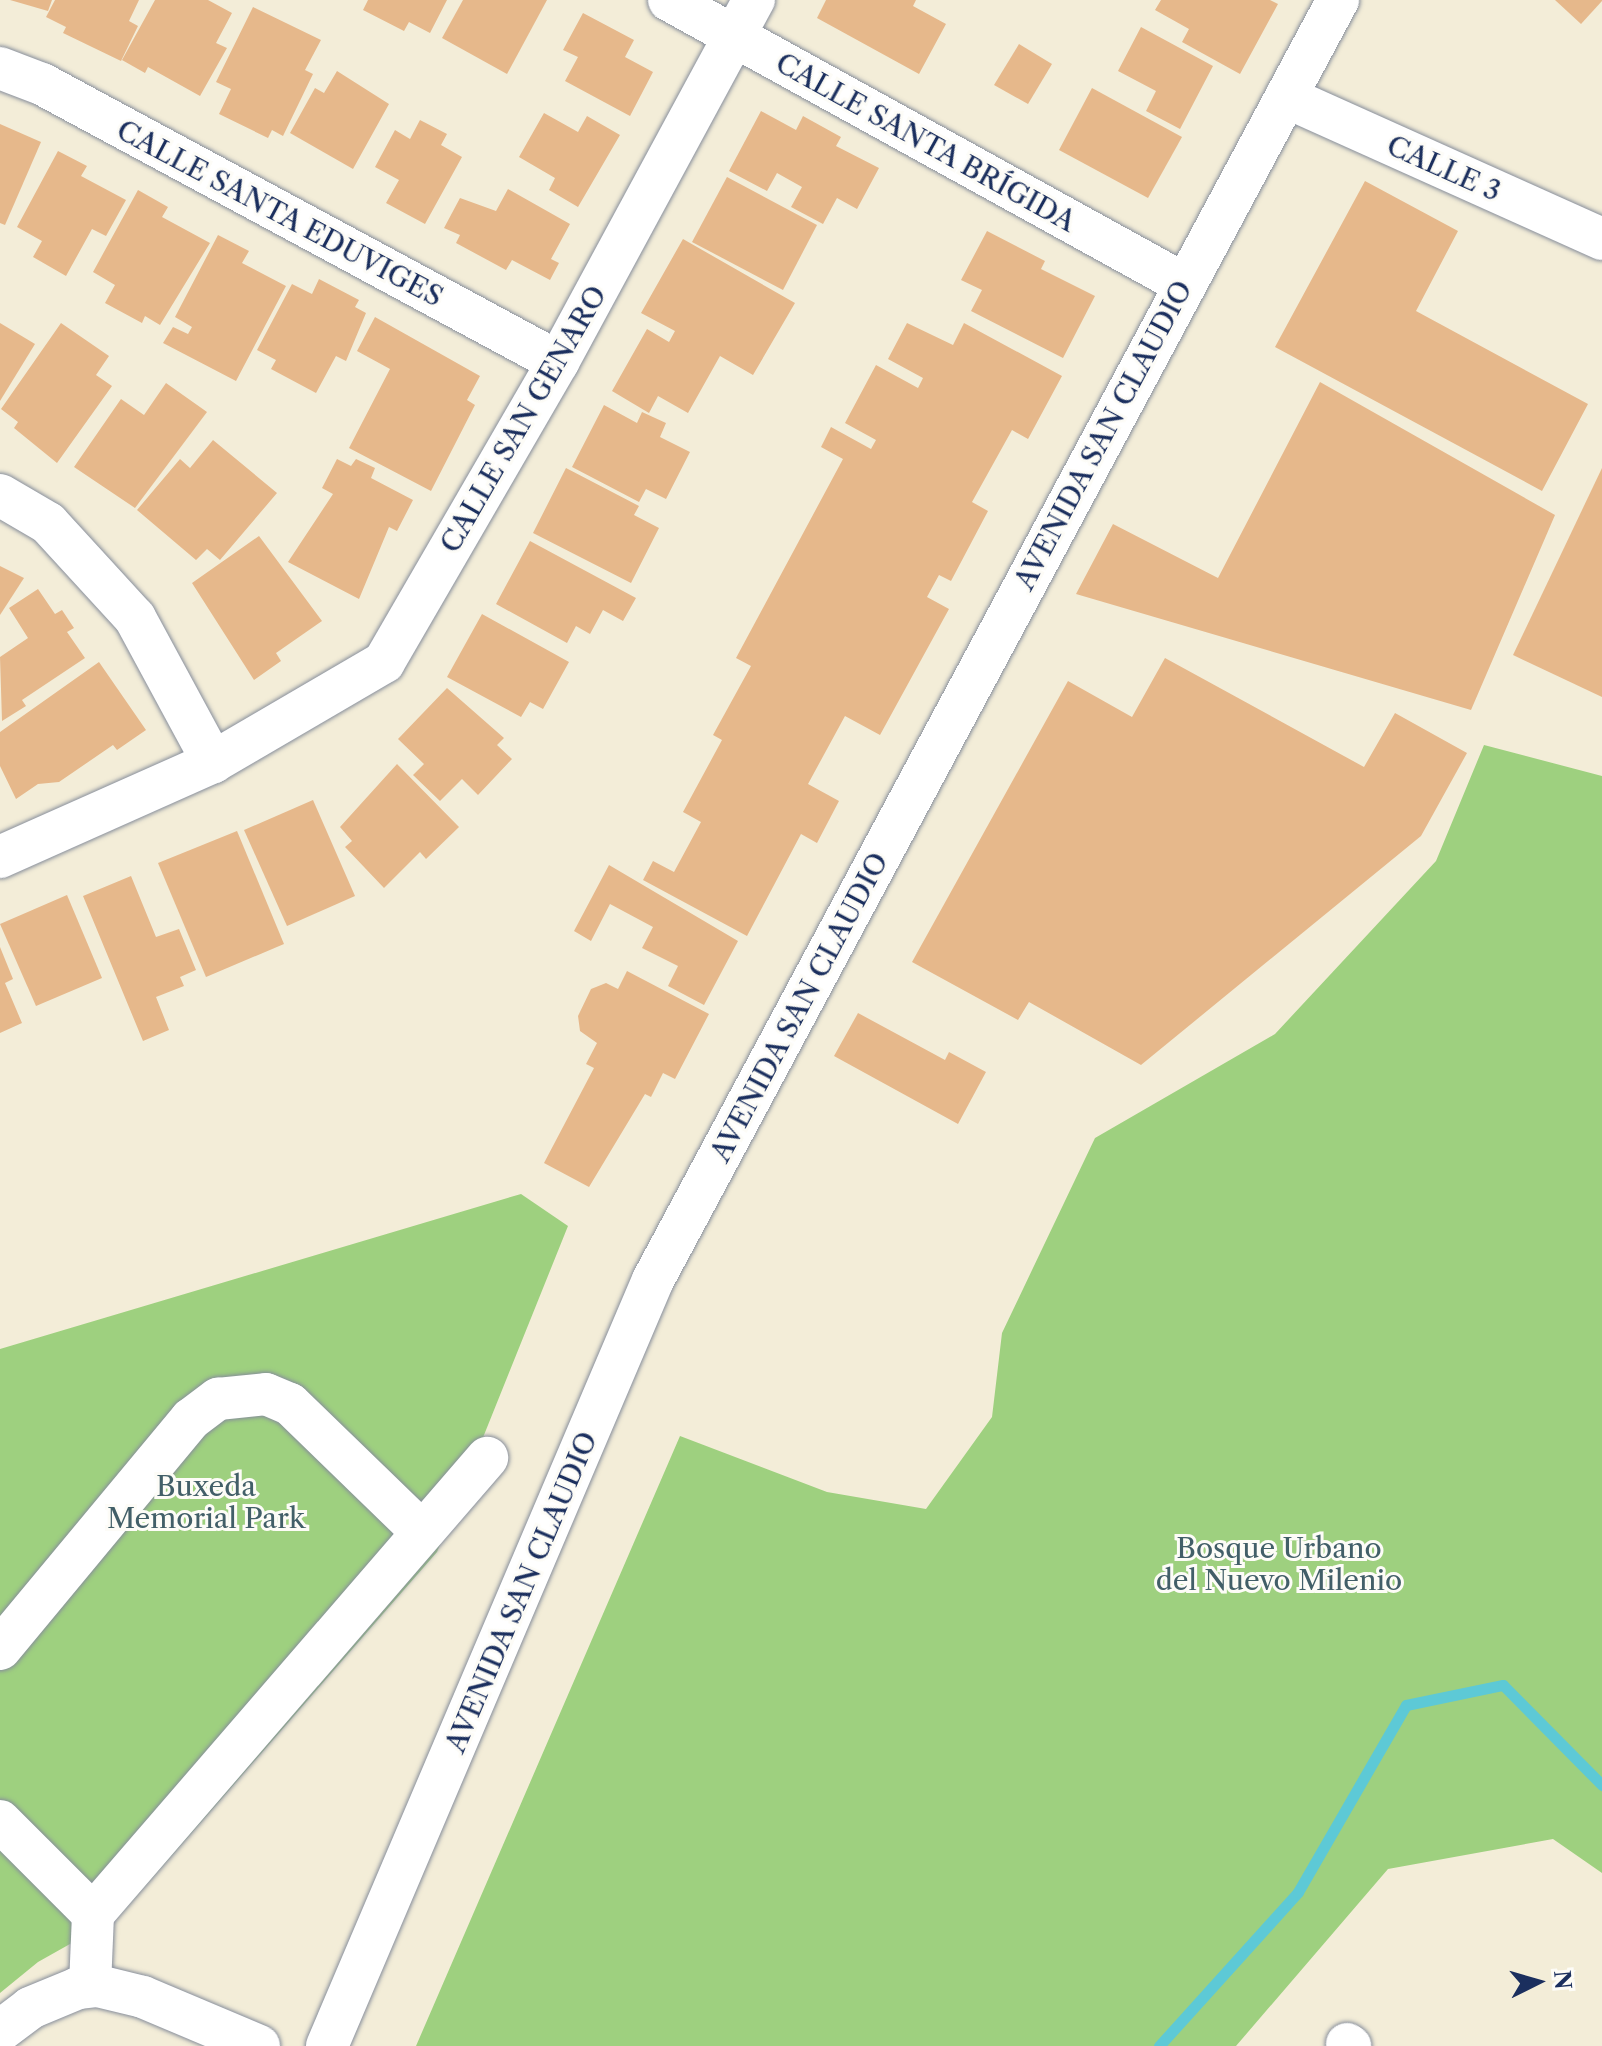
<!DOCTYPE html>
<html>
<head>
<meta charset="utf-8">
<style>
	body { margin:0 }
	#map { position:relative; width:1602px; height:2046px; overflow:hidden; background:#f3edd8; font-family:"Libre Caslon Text",serif }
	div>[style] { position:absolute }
	.green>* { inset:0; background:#9ed07f }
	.stream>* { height:11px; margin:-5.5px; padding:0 5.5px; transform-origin:5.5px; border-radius:5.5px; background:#5dc9d6 }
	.building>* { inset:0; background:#e6b88b }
	.roads { filter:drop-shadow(0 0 2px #878e9b) drop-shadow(0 0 2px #878e9b) }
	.minor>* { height:42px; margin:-21px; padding:0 21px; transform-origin:21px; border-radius:21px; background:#fff }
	span { translate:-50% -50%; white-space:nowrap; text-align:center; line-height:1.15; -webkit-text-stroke:6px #fdfcf7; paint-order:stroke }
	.street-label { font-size:28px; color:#1b2f5e }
	.park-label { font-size:28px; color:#425f68 }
	.north { position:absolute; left:1498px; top:1942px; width:80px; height:80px; -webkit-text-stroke:6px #fdfcf7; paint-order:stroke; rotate:85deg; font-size:22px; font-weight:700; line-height:32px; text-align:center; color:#1b2f5e }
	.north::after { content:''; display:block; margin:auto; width:28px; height:36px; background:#1b2f5e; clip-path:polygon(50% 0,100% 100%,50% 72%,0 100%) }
</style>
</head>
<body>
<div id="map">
	<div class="green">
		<i style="clip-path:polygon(1484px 745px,1602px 776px,1602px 1873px,1553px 1839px,1388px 1869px,1236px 2046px,416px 2046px,680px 1436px,827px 1492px,926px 1509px,992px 1417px,1002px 1333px,1095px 1138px,1275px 1034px,1436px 861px)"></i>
		<i style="clip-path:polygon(521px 1194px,568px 1226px,437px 1552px,118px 1917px,38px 1962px,0 1993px,0 1349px)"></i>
	</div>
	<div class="stream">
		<i style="left:1159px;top:2046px;width:207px;rotate:-47.9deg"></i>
		<i style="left:1298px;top:1892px;width:216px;rotate:-60deg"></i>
		<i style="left:1406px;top:1705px;width:99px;rotate:-11.7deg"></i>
		<i style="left:1503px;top:1685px;width:141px;rotate:45.3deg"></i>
	</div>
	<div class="building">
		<i style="clip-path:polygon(10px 0,52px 0,48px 11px)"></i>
		<i style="clip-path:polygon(55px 0,139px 0,129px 21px,138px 26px,121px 61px,63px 33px,66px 27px,46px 17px)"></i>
		<i style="clip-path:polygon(155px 0,208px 0,232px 13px,216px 43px,227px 48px,200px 96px,148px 67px,145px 73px,122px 60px)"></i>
		<i style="clip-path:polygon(368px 0,447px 0,430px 33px,409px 22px,404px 31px,363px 10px)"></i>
		<i style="clip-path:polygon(463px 0,547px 0,507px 74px,442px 38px)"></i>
		<i style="clip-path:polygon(826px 0,916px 0,913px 6px,946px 24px,919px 74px,817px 18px)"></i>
		<i style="clip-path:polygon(1161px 0,1270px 0,1278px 4px,1240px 74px,1182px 42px,1189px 29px,1155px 10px)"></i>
		<i style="clip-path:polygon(1555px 0,1602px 0,1602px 1px,1581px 24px)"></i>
		<i style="clip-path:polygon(253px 7px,321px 40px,305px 70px,313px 74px,283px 136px,272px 130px,268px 138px,219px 114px,231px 89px,216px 82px)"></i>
		<i style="clip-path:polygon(583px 13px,634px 40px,625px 57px,653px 72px,630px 116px,565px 81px,578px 57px,563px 50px)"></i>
		<i style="clip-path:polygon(1141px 27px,1213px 66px,1180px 129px,1146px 111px,1156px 91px,1118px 71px)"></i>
		<i style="clip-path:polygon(1019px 44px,1052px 64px,1028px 104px,994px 85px)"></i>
		<i style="clip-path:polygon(337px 71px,389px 104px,353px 169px,290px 133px,315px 88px,324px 93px)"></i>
		<i style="clip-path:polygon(1092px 88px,1182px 137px,1148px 198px,1059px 150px)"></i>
		<i style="clip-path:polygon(761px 111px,796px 130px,803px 116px,841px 137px,836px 146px,879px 168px,857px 209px,837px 198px,823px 224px,791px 207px,802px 187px,777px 173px,767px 191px,729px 171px)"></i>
		<i style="clip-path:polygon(544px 113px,578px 132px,587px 116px,620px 135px,578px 207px,549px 190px,555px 178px,519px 157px)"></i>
		<i style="clip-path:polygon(420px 120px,447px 134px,441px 145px,462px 157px,425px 224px,386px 203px,399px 180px,375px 167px,395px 130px,410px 139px)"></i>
		<i style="clip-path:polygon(0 124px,41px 142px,5px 225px,0 223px)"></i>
		<i style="clip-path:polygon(58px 151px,87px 166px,81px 176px,126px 200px,106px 236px,92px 229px,66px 276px,33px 257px,42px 241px,17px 227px)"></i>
		<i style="clip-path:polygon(727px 177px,817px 225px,783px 290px,692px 242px)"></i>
		<i style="clip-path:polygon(1365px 181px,1458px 231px,1416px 311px,1588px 404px,1542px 491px,1275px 347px)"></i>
		<i style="clip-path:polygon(508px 189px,570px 224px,551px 259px,559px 263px,550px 280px,512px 260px,506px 270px,456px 243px,460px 235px,444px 228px,460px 198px,496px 211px)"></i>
		<i style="clip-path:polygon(138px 190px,168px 207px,162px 217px,210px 243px,160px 325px,145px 316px,142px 323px,105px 303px,115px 285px,93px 272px)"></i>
		<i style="clip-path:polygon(987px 231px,1045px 261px,1041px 269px,1095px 296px,1063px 358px,971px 311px,982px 290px,961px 280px)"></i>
		<i style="clip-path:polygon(218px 235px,249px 251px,242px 263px,286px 286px,236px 381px,163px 343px,173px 327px,188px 334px,192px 327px,175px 317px)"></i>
		<i style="clip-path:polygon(683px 239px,795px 303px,753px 375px,720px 356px,688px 413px,658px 396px,649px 413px,612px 391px,647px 329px,669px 342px,675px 331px,641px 313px)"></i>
		<i style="clip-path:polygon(319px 279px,359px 300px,355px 307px,366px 313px,346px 361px,336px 356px,316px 393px,271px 369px,276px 360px,257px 350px,292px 284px,312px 294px)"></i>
		<i style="clip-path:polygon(375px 317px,480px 376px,467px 400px,475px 405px,431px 491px,349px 448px,390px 369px,357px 351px)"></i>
		<i style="clip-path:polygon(0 323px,35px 344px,0 401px)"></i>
		<i style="clip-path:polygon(61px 323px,109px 356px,96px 375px,112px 386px,57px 463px,14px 428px,18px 422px,1px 409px)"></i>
		<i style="clip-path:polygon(907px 323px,953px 345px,964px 323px,1062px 376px,1028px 439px,1012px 430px,972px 502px,988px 511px,951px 581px,939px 575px,927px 597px,949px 609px,880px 735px,845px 716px,808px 784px,839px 801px,817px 843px,801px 834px,747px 936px,643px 880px,653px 861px,674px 872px,701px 822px,683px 812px,722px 740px,713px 735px,751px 666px,736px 658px,843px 459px,821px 447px,831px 427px,871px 449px,876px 440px,845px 423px,876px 365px,918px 388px,923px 378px,888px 359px)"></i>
		<i style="clip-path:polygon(1320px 382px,1555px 515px,1471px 710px,1076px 594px,1113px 524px,1218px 578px)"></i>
		<i style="clip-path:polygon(166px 383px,207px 412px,135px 508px,74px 467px,121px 399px,144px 415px)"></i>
		<i style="clip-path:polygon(604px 405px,637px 423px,642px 412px,666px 423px,660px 437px,690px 452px,666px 499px,646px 489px,639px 502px,572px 467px)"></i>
		<i style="clip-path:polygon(213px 440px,277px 493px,220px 560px,207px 549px,196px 560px,137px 510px,180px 459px,190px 468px)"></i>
		<i style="clip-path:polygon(337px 459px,351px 466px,356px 459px,375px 468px,371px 478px,413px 500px,397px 531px,389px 527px,359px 599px,288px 562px,333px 494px,322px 488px)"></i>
		<i style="clip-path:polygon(566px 468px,639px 506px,634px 515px,659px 528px,631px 583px,533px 533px)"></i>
		<i style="clip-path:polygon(1602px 468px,1602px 697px,1513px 655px)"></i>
		<i style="clip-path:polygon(259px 536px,322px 621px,276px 653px,281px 661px,254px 680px,192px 583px)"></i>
		<i style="clip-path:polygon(530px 541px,636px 598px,623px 621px,603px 610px,590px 634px,576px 626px,567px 643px,496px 604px)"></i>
		<i style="clip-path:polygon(0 566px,24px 578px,0 615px)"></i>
		<i style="clip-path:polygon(38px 589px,55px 614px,62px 610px,74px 628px,67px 632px,85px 658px,22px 700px,26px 706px,2px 721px,0 657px,28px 638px,9px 608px)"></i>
		<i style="clip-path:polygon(482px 614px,569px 662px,543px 709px,530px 702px,521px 717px,447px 677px)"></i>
		<i style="clip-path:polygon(1165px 658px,1364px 767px,1395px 713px,1467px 753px,1421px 836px,1141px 1065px,1029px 1002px,1018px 1020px,912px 962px,1068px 681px,1132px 717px)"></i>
		<i style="clip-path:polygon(99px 662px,146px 730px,117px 750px,113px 745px,59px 782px,38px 784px,16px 799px,0 766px,0 732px)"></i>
		<i style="clip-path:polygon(447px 688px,504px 738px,497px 745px,512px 759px,478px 795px,462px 779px,440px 801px,413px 775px,424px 764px,398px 739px)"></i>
		<i style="clip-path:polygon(397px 764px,459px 827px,426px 859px,420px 852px,384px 888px,345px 847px,352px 841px,340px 827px)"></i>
		<i style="clip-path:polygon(313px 800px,355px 896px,287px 926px,244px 830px)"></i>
		<i style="clip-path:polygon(237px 831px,284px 944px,206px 977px,158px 863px)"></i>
		<i style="clip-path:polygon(609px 865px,738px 941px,704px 1005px,668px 986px,678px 966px,642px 948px,653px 927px,610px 904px,591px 941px,574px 931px)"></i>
		<i style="clip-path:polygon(131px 876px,156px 937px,179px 929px,196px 970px,180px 977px,184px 986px,156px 997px,169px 1030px,143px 1041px,83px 896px)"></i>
		<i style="clip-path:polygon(67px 895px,102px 978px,36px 1006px,0 924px)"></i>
		<i style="clip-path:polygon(0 947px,13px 979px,5px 983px,22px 1023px,0 1033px)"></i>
		<i style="clip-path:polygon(627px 971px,709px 1014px,675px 1079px,663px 1073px,651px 1097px,645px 1094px,589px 1187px,544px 1163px,594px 1068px,586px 1064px,597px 1043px,580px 1031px,578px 1016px,591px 989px,606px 983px,618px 989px)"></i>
		<i style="clip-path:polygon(858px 1013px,945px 1060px,949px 1052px,986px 1072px,958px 1124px,834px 1056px)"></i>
	</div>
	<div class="roads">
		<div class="minor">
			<i style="left:669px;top:0;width:588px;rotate:28.87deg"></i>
			<i style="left:0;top:68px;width:45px;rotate:20.9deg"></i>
			<i style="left:42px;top:84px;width:586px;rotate:28.31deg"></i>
			<i style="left:1286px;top:97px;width:346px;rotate:24.2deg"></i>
			<i style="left:0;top:495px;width:56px;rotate:30.3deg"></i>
			<i style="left:48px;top:523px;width:129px;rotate:47.5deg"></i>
			<i style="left:135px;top:618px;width:164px;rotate:61.6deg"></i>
			<i style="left:0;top:857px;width:233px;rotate:-24deg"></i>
			<i style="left:213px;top:762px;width:198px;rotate:-30.3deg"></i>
			<i style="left:384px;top:662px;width:347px;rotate:-59.9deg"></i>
			<i style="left:558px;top:362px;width:412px;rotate:-61.6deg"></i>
			<i style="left:0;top:1649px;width:299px;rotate:-50.3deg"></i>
			<i style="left:191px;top:1419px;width:34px;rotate:-37deg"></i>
			<i style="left:218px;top:1399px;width:48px;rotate:-5.9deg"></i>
			<i style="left:266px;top:1394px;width:26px;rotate:23deg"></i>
			<i style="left:290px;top:1404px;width:184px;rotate:44.1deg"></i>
			<i style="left:0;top:1821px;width:132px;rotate:45deg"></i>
			<i style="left:90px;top:1986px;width:72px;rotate:-87.6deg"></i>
			<i style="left:93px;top:1914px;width:603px;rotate:-49.17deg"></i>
			<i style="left:0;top:2031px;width:38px;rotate:-37deg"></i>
			<i style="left:30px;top:2008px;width:52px;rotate:-22.6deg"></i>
			<i style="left:78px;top:1988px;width:20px;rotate:-6deg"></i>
			<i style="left:98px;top:1986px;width:46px;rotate:13.7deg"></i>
			<i style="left:143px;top:1997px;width:126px;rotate:22.9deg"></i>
			<i style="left:1347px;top:2044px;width:4px;rotate:34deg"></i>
			<i style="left:327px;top:2046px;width:832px;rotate:-66.95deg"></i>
			<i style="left:653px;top:1280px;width:1452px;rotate:-61.85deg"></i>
		</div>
	</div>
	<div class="street-label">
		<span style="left:926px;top:142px;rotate:29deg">CALLE SANTA BRÍGIDA</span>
		<span style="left:1444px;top:168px;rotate:24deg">CALLE 3</span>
		<span style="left:280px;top:213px;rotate:28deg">CALLE SANTA EDUVIGES</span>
		<span style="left:523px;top:419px;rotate:-60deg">CALLE SAN GENARO</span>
		<span style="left:1103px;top:435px;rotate:-62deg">AVENIDA SAN CLAUDIO</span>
		<span style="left:799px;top:1007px;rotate:-62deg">AVENIDA SAN CLAUDIO</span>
		<span style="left:521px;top:1592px;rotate:-67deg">AVENIDA SAN CLAUDIO</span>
	</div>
	<div class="park-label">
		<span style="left:206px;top:1502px">Buxeda<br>Memorial Park</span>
		<span style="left:1279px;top:1564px">Bosque Urbano<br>del Nuevo Milenio</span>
	</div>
	<div class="north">N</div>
</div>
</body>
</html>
